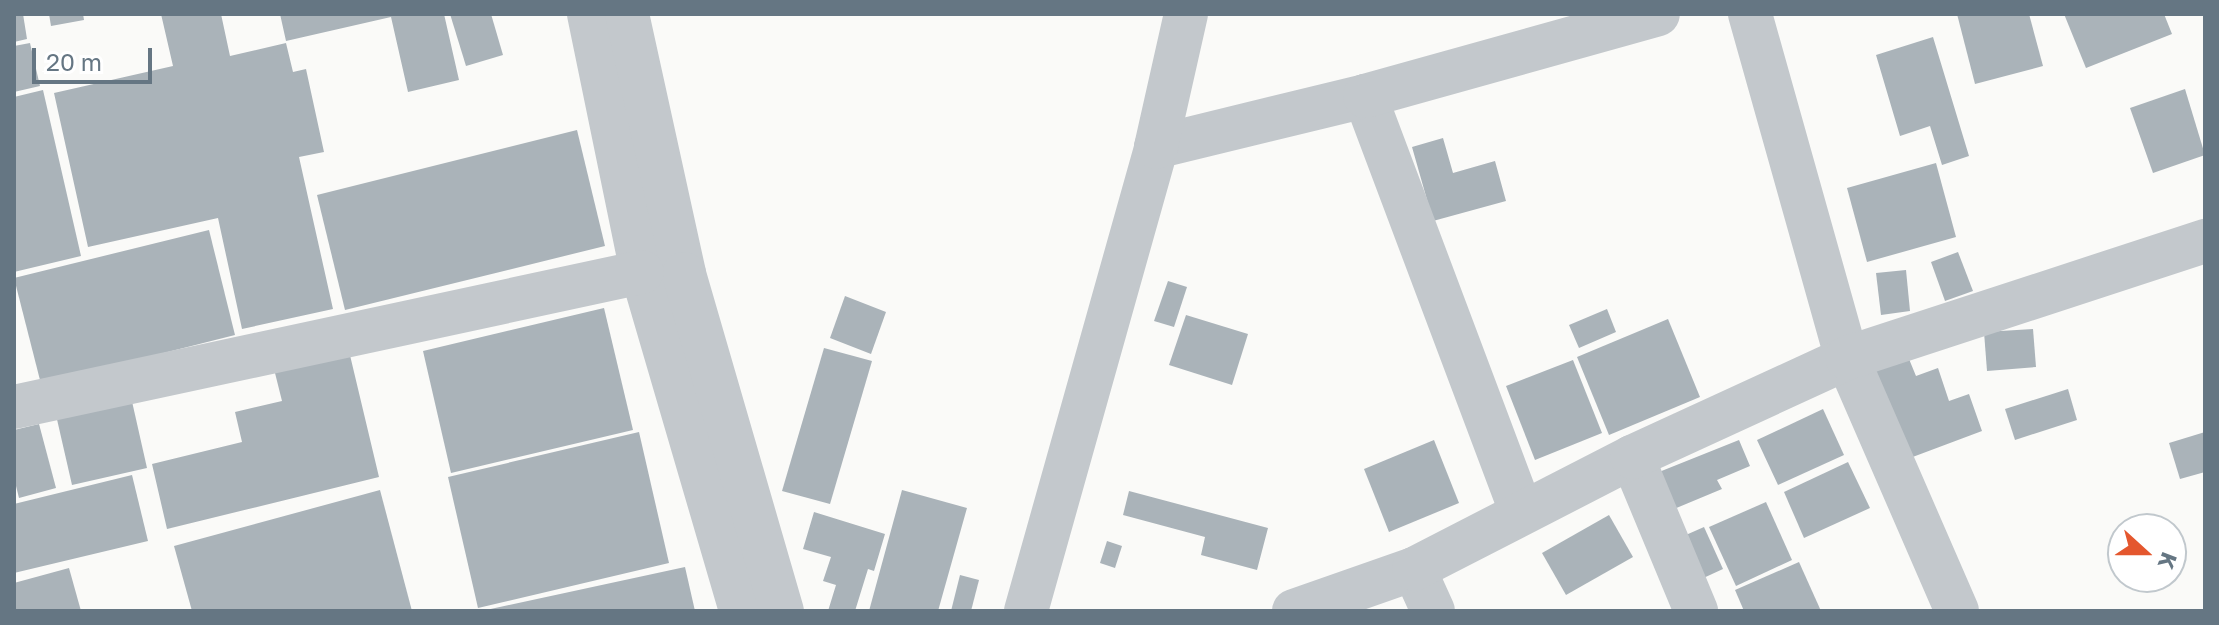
<!DOCTYPE html>
<html>
<head>
<meta charset="utf-8">
<style>
	body { margin:0 }
	#map { position:relative; width:2219px; height:625px; overflow:hidden; background:#fafaf8; font-family:"Golos Text",sans-serif }
	div>[style] { position:absolute }
	.building>* { inset:0; background:#aab3b9 }
	.minor>* { height:44px; margin:-22px; padding:0 22px; transform-origin:22px; border-radius:22px; background:#c3c8cc }
	span { translate:-50% -50%; white-space:nowrap; text-align:center; line-height:1.15; -webkit-text-stroke:8px #fff; paint-order:stroke }
	.frame { position:absolute; inset:0; border:16px solid #657683; pointer-events:none }
	.north { position:absolute; left:2107px; top:513px; width:80px; height:80px; box-sizing:border-box; background:#fff; border:2px solid #c1c8cd; border-radius:50%; rotate:111deg; font-size:22px; font-weight:700; line-height:32px; text-align:center; color:#657683 }
	.north::after { content:''; display:block; margin:auto; width:28px; height:36px; background:#e4572e; clip-path:polygon(50% 0,100% 100%,50% 72%,0 100%) }
	.scale { position:absolute; left:32px; top:48px; width:120px; height:36px; box-sizing:border-box; border:4px solid #657683; border-top:0; padding-left:10px; font-size:24px; line-height:28px; white-space:nowrap; color:#657683; -webkit-text-stroke:6px #fff; paint-order:stroke }
</style>
</head>
<body>
<div id="map">
	<div class="building">
		<i style="clip-path:polygon(14px 14px,23px 14px,27px 39px,14px 42px)"></i>
		<i style="clip-path:polygon(49px 14px,83px 14px,84px 20px,51px 26px)"></i>
		<i style="clip-path:polygon(161px 14px,221px 14px,230px 56px,286px 43px,293px 72px,306px 69px,324px 152px,299px 157px,333px 309px,242px 329px,218px 218px,88px 247px,54px 93px,173px 66px)"></i>
		<i style="clip-path:polygon(280px 14px,444px 14px,459px 80px,408px 92px,391px 17px,286px 41px)"></i>
		<i style="clip-path:polygon(450px 14px,491px 14px,503px 55px,466px 66px)"></i>
		<i style="clip-path:polygon(1957px 14px,2029px 14px,2043px 66px,1975px 84px)"></i>
		<i style="clip-path:polygon(2064px 14px,2164px 14px,2172px 34px,2086px 68px)"></i>
		<i style="clip-path:polygon(1933px 37px,1969px 156px,1942px 165px,1930px 126px,1900px 136px,1876px 55px)"></i>
		<i style="clip-path:polygon(30px 43px,40px 86px,14px 92px,14px 46px)"></i>
		<i style="clip-path:polygon(2185px 89px,2205px 155px,2153px 173px,2130px 108px)"></i>
		<i style="clip-path:polygon(43px 90px,81px 256px,14px 272px,14px 97px)"></i>
		<i style="clip-path:polygon(577px 130px,605px 246px,345px 310px,317px 195px)"></i>
		<i style="clip-path:polygon(1443px 138px,1453px 173px,1495px 161px,1506px 201px,1433px 221px,1412px 147px)"></i>
		<i style="clip-path:polygon(1936px 163px,1956px 237px,1867px 262px,1847px 188px)"></i>
		<i style="clip-path:polygon(209px 230px,235px 335px,41px 384px,14px 278px)"></i>
		<i style="clip-path:polygon(1958px 252px,1973px 291px,1945px 301px,1931px 262px)"></i>
		<i style="clip-path:polygon(1906px 270px,1910px 311px,1881px 315px,1876px 273px)"></i>
		<i style="clip-path:polygon(1168px 281px,1187px 287px,1174px 327px,1154px 321px)"></i>
		<i style="clip-path:polygon(845px 296px,886px 312px,871px 354px,830px 338px)"></i>
		<i style="clip-path:polygon(604px 308px,633px 430px,451px 473px,423px 351px)"></i>
		<i style="clip-path:polygon(1607px 309px,1616px 332px,1579px 348px,1569px 325px)"></i>
		<i style="clip-path:polygon(1186px 315px,1248px 334px,1232px 385px,1169px 365px)"></i>
		<i style="clip-path:polygon(1668px 319px,1700px 397px,1609px 435px,1577px 357px)"></i>
		<i style="clip-path:polygon(2033px 329px,2036px 367px,1987px 371px,1984px 332px)"></i>
		<i style="clip-path:polygon(824px 348px,872px 361px,830px 504px,782px 491px)"></i>
		<i style="clip-path:polygon(349px 351px,379px 477px,167px 529px,152px 464px,242px 442px,235px 412px,282px 401px,274px 369px)"></i>
		<i style="clip-path:polygon(1909px 359px,1916px 376px,1938px 368px,1949px 401px,1969px 394px,1982px 431px,1902px 461px,1869px 373px)"></i>
		<i style="clip-path:polygon(1573px 360px,1602px 433px,1535px 460px,1506px 386px)"></i>
		<i style="clip-path:polygon(2068px 389px,2077px 420px,2015px 440px,2005px 409px)"></i>
		<i style="clip-path:polygon(131px 397px,147px 468px,72px 485px,56px 415px)"></i>
		<i style="clip-path:polygon(1823px 409px,1844px 455px,1778px 485px,1757px 440px)"></i>
		<i style="clip-path:polygon(39px 424px,56px 488px,19px 498px,14px 478px,14px 430px)"></i>
		<i style="clip-path:polygon(639px 432px,669px 563px,478px 608px,448px 477px)"></i>
		<i style="clip-path:polygon(2205px 432px,2205px 472px,2180px 479px,2169px 443px)"></i>
		<i style="clip-path:polygon(1434px 440px,1459px 503px,1389px 532px,1364px 469px)"></i>
		<i style="clip-path:polygon(1739px 440px,1750px 466px,1717px 480px,1722px 489px,1674px 509px,1659px 472px)"></i>
		<i style="clip-path:polygon(1848px 462px,1870px 508px,1804px 538px,1784px 492px)"></i>
		<i style="clip-path:polygon(132px 475px,148px 541px,14px 573px,14px 504px)"></i>
		<i style="clip-path:polygon(380px 490px,412px 611px,192px 611px,174px 546px)"></i>
		<i style="clip-path:polygon(902px 490px,967px 508px,938px 611px,869px 611px)"></i>
		<i style="clip-path:polygon(1129px 491px,1268px 528px,1257px 570px,1201px 555px,1205px 537px,1123px 515px)"></i>
		<i style="clip-path:polygon(1766px 502px,1792px 560px,1736px 586px,1709px 527px)"></i>
		<i style="clip-path:polygon(814px 512px,885px 534px,874px 571px,868px 569px,855px 611px,828px 611px,836px 585px,823px 581px,831px 557px,803px 549px)"></i>
		<i style="clip-path:polygon(1609px 515px,1633px 557px,1566px 595px,1542px 553px)"></i>
		<i style="clip-path:polygon(1704px 527px,1723px 569px,1699px 580px,1679px 538px)"></i>
		<i style="clip-path:polygon(1107px 541px,1122px 546px,1115px 568px,1100px 563px)"></i>
		<i style="clip-path:polygon(1799px 562px,1821px 611px,1744px 611px,1735px 590px)"></i>
		<i style="clip-path:polygon(685px 567px,695px 611px,486px 611px,486px 610px)"></i>
		<i style="clip-path:polygon(69px 568px,81px 611px,14px 611px,14px 583px)"></i>
		<i style="clip-path:polygon(960px 575px,979px 580px,971px 611px,951px 611px)"></i>
	</div>
	<div class="minor">
		<i style="left:589px;top:14px;width:263px;rotate:78.4deg"></i>
		<i style="left:642px;top:272px;width:353px;rotate:73.7deg"></i>
		<i style="left:627px;top:14px;width:266px;rotate:77.6deg"></i>
		<i style="left:684px;top:274px;width:351px;rotate:73.8deg"></i>
		<i style="left:1750px;top:14px;width:357px;rotate:74.3deg"></i>
		<i style="left:1847px;top:358px;width:276px;rotate:66.5deg"></i>
		<i style="left:1365px;top:96px;width:444px;rotate:69.4deg"></i>
		<i style="left:1156px;top:147px;width:215px;rotate:-13.7deg"></i>
		<i style="left:1365px;top:96px;width:304px;rotate:-15.6deg"></i>
		<i style="left:14px;top:407px;width:642px;rotate:-12.13deg"></i>
		<i style="left:1632px;top:457px;width:167px;rotate:67.4deg"></i>
		<i style="left:1414px;top:569px;width:46px;rotate:65.7deg"></i>
		<i style="left:1026px;top:611px;width:482px;rotate:-74.3deg"></i>
		<i style="left:1156px;top:147px;width:136px;rotate:-77.3deg"></i>
		<i style="left:1294px;top:611px;width:127px;rotate:-19.3deg"></i>
		<i style="left:1414px;top:569px;width:245px;rotate:-27.2deg"></i>
		<i style="left:1632px;top:457px;width:237px;rotate:-24.7deg"></i>
		<i style="left:1847px;top:358px;width:377px;rotate:-18.1deg"></i>
	</div>
	<div class="frame"></div>
	<div class="north">K</div>
	<div class="scale">20 m</div>
</div>
</body>
</html>
